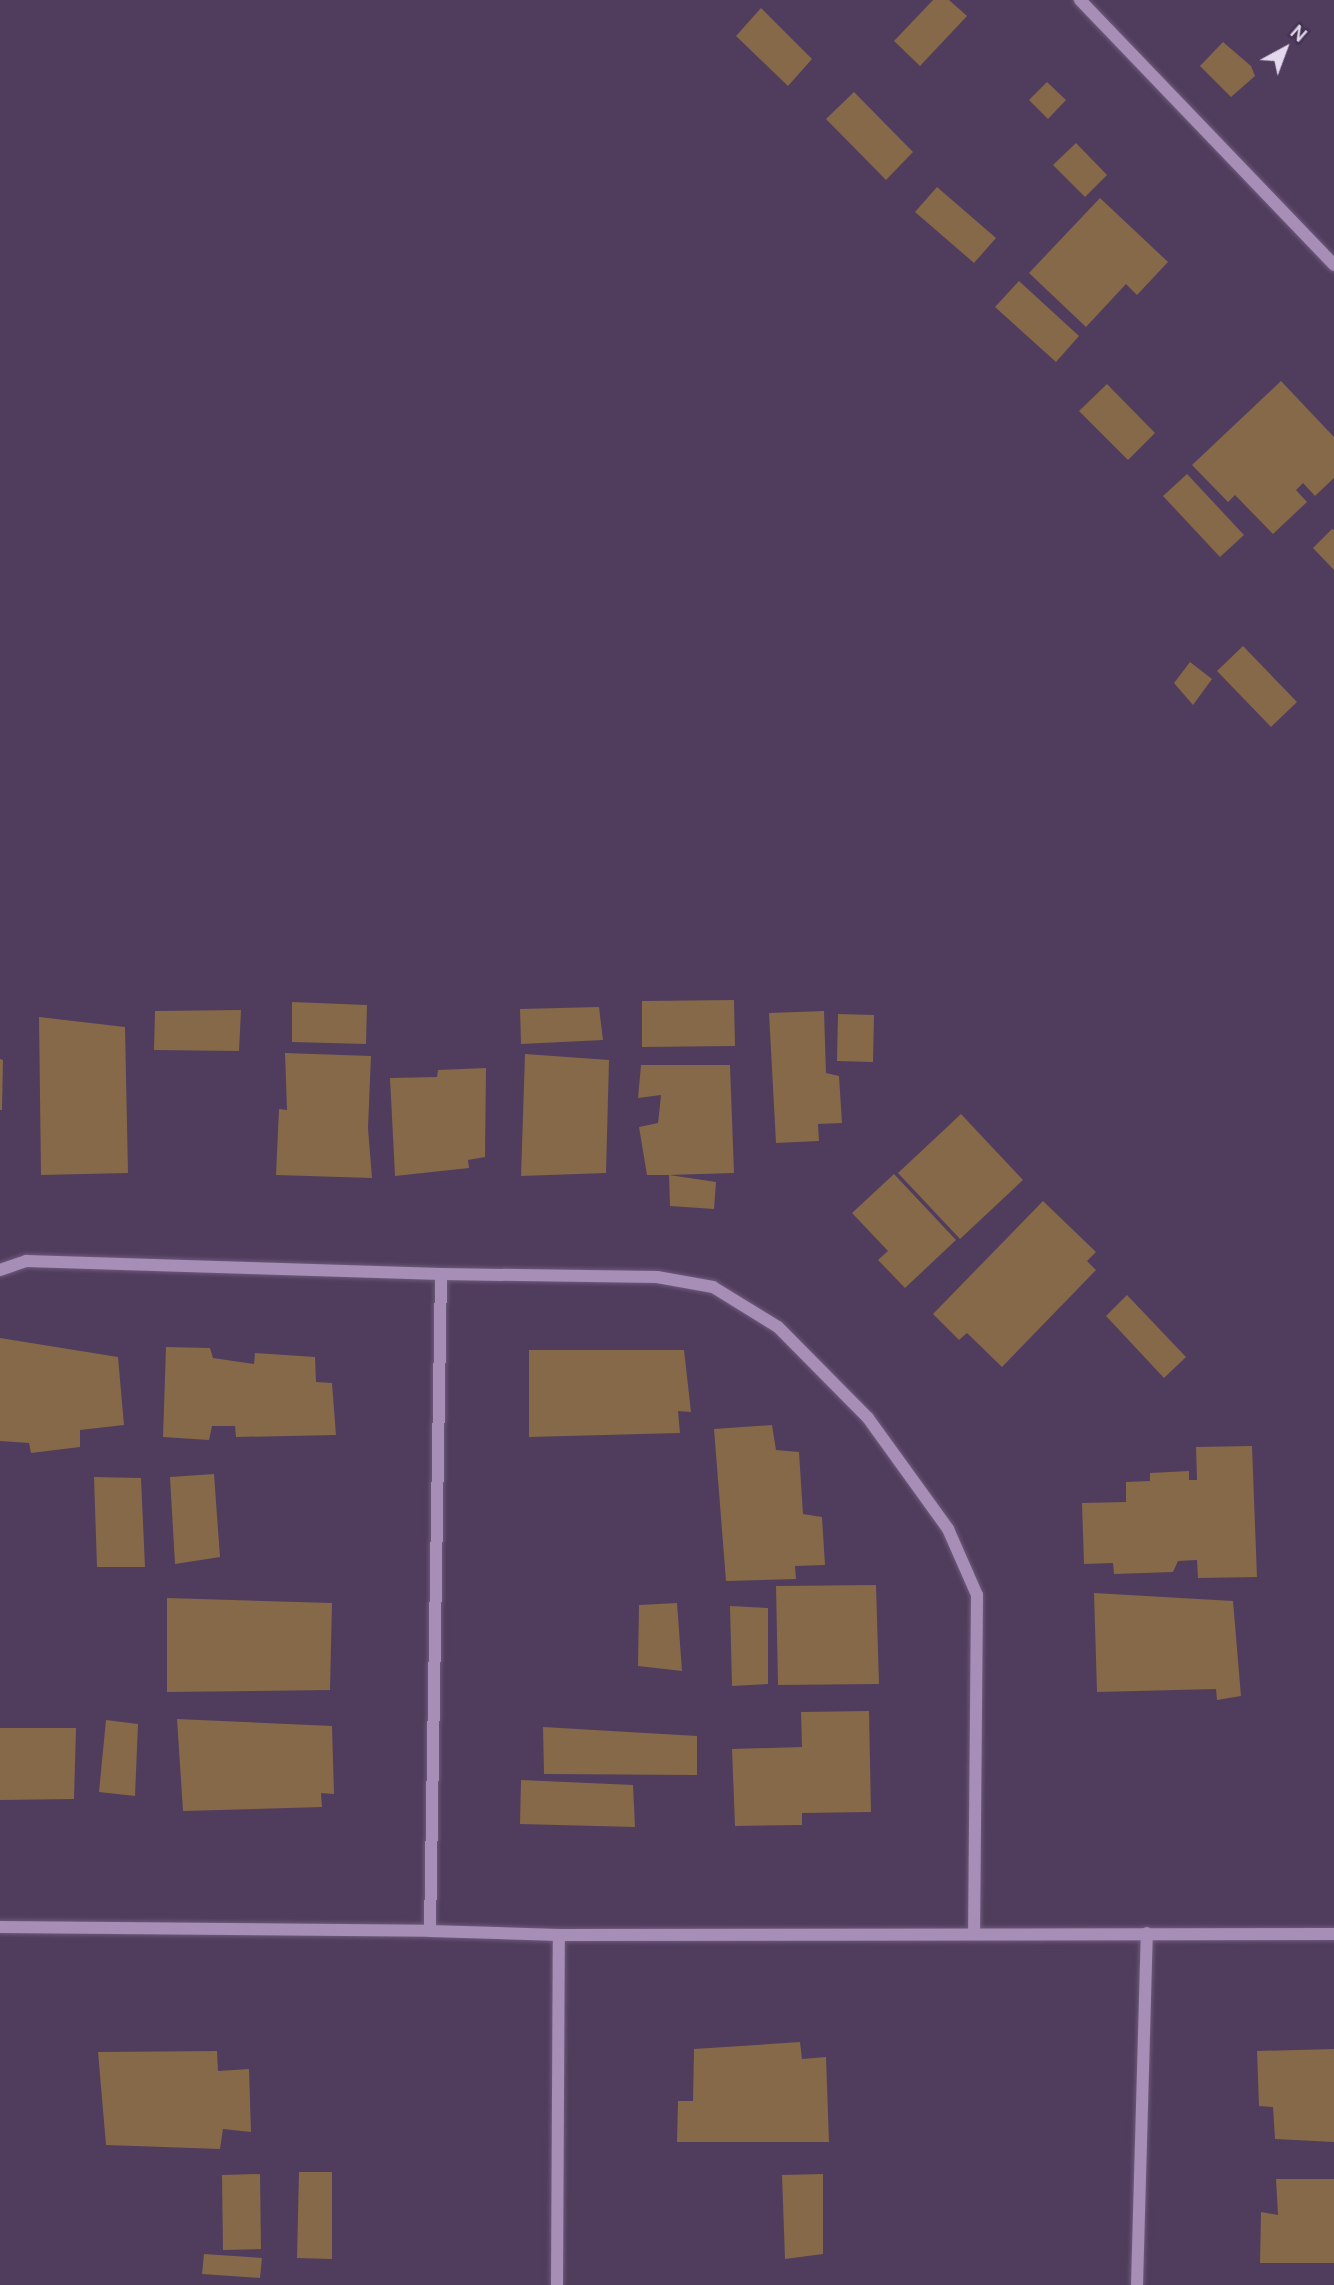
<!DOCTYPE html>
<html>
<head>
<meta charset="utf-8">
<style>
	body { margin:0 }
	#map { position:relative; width:1334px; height:2285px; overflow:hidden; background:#503c5d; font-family:Manrope,sans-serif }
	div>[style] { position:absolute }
	.building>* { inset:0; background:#856948 }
	.roads { filter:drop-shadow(0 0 2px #6e5b7a) drop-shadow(0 0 2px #6e5b7a) }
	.minor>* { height:12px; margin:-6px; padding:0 6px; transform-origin:6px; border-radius:6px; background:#a68eb7 }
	span { translate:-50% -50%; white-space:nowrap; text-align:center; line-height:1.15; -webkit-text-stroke:6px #453252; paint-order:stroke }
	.north { position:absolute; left:1250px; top:14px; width:70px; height:70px; -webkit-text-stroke:5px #453252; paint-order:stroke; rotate:41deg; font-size:19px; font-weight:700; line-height:28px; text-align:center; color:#e4d8ec }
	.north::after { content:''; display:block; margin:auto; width:24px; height:32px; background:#e4d8ec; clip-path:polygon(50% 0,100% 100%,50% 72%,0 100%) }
</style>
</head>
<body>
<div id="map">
	<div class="building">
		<i style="clip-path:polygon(933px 0,949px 0,967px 16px,920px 66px,894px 41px)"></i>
		<i style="clip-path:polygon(761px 8px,812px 59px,788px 86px,736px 36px)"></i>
		<i style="clip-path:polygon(1223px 42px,1251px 66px,1255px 76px,1231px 97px,1200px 66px)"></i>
		<i style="clip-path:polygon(1047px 82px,1066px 100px,1048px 119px,1029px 100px)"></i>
		<i style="clip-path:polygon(854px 92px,913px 152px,886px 180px,826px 119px)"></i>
		<i style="clip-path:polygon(1076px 143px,1107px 175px,1085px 197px,1053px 165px)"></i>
		<i style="clip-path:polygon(937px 187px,996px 238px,974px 263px,915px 212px)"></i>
		<i style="clip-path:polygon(1100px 198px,1168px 262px,1137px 295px,1126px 284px,1086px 327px,1029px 273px)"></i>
		<i style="clip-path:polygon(1019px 281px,1079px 336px,1056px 362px,995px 307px)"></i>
		<i style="clip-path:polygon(1281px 381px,1334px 437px,1334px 478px,1315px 496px,1303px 483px,1296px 490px,1307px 502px,1273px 534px,1235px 495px,1228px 502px,1192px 465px)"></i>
		<i style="clip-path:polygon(1107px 384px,1155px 433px,1128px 460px,1079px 411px)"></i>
		<i style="clip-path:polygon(1187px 474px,1244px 535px,1220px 557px,1163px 496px)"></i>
		<i style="clip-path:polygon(1332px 529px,1334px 530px,1334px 570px,1313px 548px)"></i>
		<i style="clip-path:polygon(1243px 646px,1297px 702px,1271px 727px,1217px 671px)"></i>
		<i style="clip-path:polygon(1190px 662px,1212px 679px,1193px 705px,1174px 683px)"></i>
		<i style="clip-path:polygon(734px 1000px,735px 1046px,642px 1047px,642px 1001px)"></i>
		<i style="clip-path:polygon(292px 1002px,367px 1005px,366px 1044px,292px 1042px)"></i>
		<i style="clip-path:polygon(599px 1007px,603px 1040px,521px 1044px,520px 1009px)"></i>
		<i style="clip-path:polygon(241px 1010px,239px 1051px,154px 1050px,155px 1011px)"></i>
		<i style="clip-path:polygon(824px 1011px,826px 1073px,839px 1076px,842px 1123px,818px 1124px,819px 1141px,776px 1143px,769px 1013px)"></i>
		<i style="clip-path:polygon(838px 1014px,874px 1015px,873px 1062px,837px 1061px)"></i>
		<i style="clip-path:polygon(39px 1017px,125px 1027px,128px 1173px,41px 1175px)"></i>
		<i style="clip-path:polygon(285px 1053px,371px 1056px,368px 1128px,372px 1178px,276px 1175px,279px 1109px,287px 1110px)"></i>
		<i style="clip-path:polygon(525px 1054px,609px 1060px,606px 1173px,521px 1176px)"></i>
		<i style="clip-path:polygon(0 1059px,3px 1060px,2px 1110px,0 1110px)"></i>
		<i style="clip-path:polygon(641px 1065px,730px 1065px,734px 1173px,669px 1175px,716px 1182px,714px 1209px,670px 1206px,669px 1175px,647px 1175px,639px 1127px,658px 1123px,661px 1095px,638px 1098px)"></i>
		<i style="clip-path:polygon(486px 1068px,485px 1157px,468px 1160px,469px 1168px,395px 1176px,390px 1078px,437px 1077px,438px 1070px)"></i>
		<i style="clip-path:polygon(961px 1114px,1023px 1180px,960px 1239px,898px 1173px)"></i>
		<i style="clip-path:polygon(894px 1174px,956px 1240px,905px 1288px,878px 1260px,888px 1251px,852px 1213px)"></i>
		<i style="clip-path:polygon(1043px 1201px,1096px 1252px,1087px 1261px,1096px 1270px,1002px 1367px,967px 1333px,959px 1340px,933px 1314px)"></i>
		<i style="clip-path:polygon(1127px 1295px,1186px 1357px,1164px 1378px,1106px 1316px)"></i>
		<i style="clip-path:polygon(0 1338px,118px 1357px,124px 1425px,80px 1430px,80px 1447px,31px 1453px,29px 1443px,0 1441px)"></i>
		<i style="clip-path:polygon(166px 1347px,210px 1348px,213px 1358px,254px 1364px,255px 1353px,315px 1357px,316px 1382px,332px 1383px,336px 1435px,236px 1437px,235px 1426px,212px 1426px,209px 1440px,163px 1437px)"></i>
		<i style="clip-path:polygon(529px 1350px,684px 1350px,691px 1412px,678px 1411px,680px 1433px,529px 1437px)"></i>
		<i style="clip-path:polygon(772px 1425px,776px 1450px,799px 1452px,803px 1514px,822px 1517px,825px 1565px,795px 1566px,796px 1579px,726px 1581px,714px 1429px)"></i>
		<i style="clip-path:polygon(1252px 1446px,1257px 1577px,1198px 1578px,1197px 1560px,1178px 1561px,1173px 1572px,1114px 1574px,1113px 1563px,1084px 1564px,1082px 1503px,1126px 1502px,1126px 1482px,1150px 1481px,1150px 1473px,1189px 1471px,1189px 1480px,1197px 1480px,1196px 1447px)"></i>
		<i style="clip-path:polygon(214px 1474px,220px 1557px,175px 1564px,170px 1477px)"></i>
		<i style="clip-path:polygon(94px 1477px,141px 1478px,145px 1567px,97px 1567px)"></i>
		<i style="clip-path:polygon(876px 1585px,879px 1684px,778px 1685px,776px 1586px)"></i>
		<i style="clip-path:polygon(1094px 1593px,1233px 1601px,1241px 1696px,1217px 1700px,1216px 1689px,1097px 1692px)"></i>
		<i style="clip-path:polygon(167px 1598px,332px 1603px,330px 1690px,167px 1692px)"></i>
		<i style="clip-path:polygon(677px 1603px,682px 1671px,638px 1666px,639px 1605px)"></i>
		<i style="clip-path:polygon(730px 1606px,768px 1608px,768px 1684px,732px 1686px)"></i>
		<i style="clip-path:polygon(869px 1711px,871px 1812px,802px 1813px,802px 1825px,735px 1826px,732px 1749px,802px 1747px,801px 1712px)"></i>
		<i style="clip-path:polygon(177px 1719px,332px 1726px,334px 1794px,321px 1793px,322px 1807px,183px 1811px)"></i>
		<i style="clip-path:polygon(106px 1720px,138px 1724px,135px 1796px,99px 1792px)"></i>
		<i style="clip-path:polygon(543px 1727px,697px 1736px,697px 1775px,544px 1774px)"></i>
		<i style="clip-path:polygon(0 1728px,76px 1728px,74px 1799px,0 1800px)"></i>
		<i style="clip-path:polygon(521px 1780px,633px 1785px,635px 1827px,520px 1824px)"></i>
		<i style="clip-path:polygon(800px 2042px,802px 2059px,826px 2057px,829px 2142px,677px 2142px,678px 2101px,693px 2101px,694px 2049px)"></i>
		<i style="clip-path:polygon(1334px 2049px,1334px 2142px,1275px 2139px,1273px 2107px,1259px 2106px,1257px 2051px)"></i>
		<i style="clip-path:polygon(217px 2051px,218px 2071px,249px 2069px,251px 2132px,223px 2129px,220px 2149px,106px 2145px,98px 2052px)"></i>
		<i style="clip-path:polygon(299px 2172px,332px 2172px,332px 2259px,297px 2258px)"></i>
		<i style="clip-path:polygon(260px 2174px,261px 2249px,223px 2250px,222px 2175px)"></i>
		<i style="clip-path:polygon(823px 2174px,823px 2254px,785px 2259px,782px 2175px)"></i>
		<i style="clip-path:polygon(1276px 2179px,1334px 2179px,1334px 2263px,1260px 2263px,1261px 2212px,1278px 2215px)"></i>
		<i style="clip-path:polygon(204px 2254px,262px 2258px,260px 2278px,202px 2274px)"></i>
	</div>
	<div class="roads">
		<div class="minor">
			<i style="left:1080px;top:0;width:367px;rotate:46.2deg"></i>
			<i style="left:0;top:1270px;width:28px;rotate:-19deg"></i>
			<i style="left:26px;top:1261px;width:415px;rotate:1.8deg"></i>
			<i style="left:441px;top:1274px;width:216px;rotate:0.8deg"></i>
			<i style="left:657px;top:1277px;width:57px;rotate:10.1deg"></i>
			<i style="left:713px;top:1287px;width:76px;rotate:31.6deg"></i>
			<i style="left:778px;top:1327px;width:128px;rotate:45.3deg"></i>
			<i style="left:868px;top:1418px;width:137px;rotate:54.2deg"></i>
			<i style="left:948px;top:1529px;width:72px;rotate:66.3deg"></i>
			<i style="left:977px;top:1595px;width:339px;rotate:90.5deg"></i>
			<i style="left:0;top:1927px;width:430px;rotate:0.5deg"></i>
			<i style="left:430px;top:1931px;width:129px;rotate:1.8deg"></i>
			<i style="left:559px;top:1935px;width:775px;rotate:-0.07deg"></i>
			<i style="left:430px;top:1931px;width:657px;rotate:-89.04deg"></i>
			<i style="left:557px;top:2285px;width:350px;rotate:-89.7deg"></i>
			<i style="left:1137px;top:2285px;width:352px;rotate:-88.4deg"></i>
		</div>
	</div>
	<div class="north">N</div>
</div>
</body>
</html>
